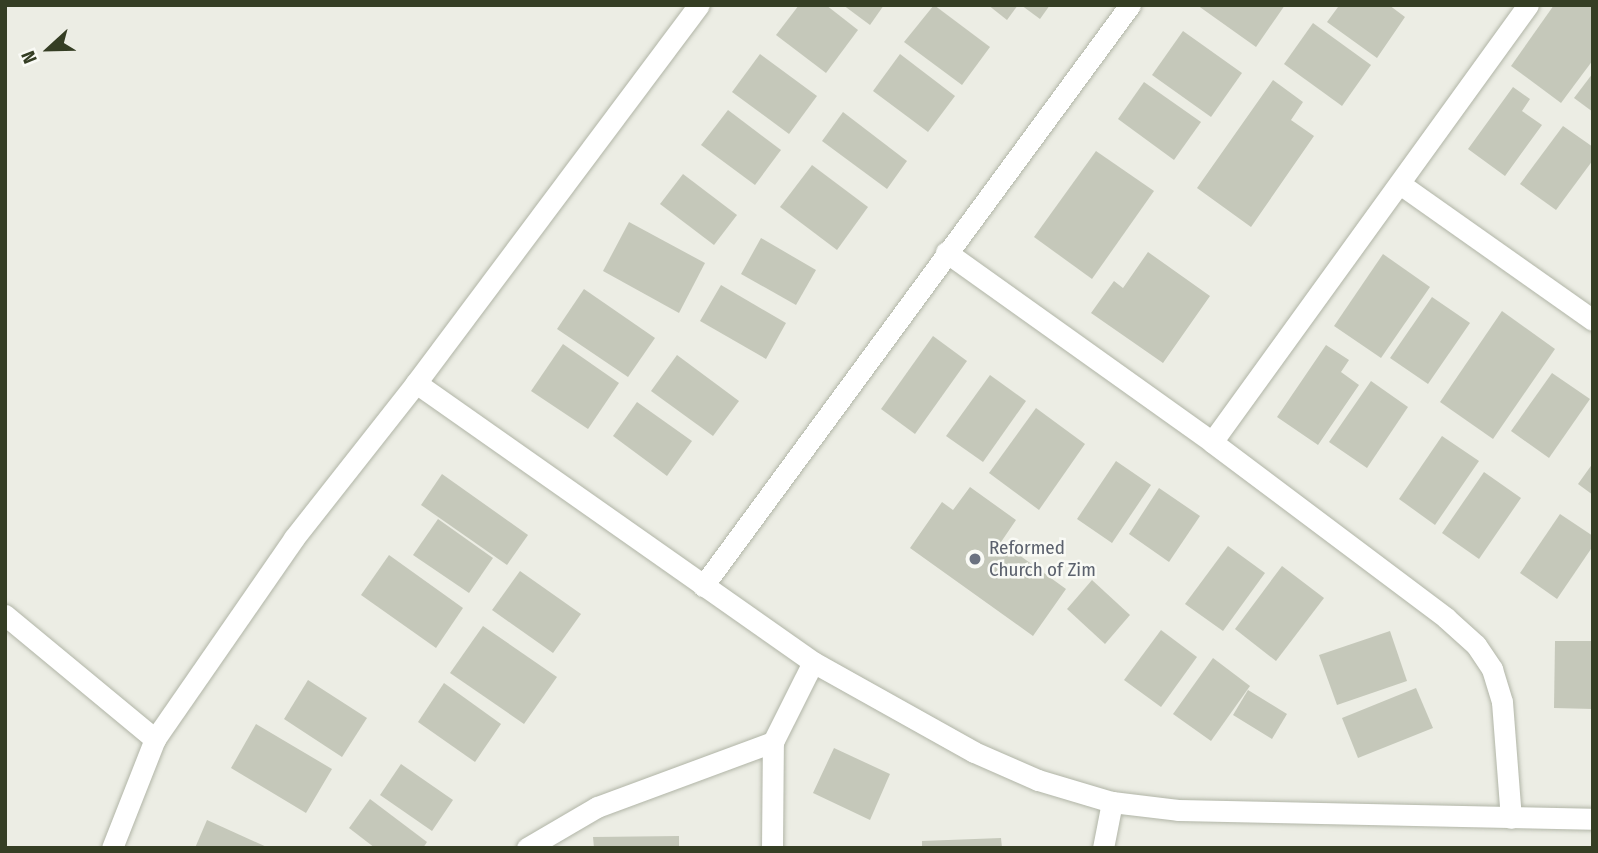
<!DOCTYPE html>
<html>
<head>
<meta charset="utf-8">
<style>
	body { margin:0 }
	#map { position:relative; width:1598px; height:853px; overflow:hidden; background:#ecede4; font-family:"Fira Sans Condensed",sans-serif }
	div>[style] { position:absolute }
	.building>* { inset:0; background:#c5c8ba }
	.roads { filter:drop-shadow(0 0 2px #b1b5a7) drop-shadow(0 0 2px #b1b5a7) }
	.minor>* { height:21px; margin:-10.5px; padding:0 10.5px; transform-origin:10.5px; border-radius:10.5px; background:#fff }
	.dots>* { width:19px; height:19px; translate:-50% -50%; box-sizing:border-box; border:4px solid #f9faf5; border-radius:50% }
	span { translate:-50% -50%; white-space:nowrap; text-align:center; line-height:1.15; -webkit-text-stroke:5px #f9faf5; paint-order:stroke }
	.worship-label { font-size:19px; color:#5b616d }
	.left { translate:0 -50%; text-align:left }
	.frame { position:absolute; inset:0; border:7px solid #353e24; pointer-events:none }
	.north { position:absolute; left:14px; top:14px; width:70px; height:70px; -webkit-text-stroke:5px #f9faf5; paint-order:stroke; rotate:248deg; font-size:19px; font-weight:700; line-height:28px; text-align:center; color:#353e24 }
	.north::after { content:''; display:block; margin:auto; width:24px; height:32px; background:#353e24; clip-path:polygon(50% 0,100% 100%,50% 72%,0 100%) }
</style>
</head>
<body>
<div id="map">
	<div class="building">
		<i style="clip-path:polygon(799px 5px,826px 5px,858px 30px,826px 73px,776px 35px)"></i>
		<i style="clip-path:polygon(843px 5px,884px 5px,870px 25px)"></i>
		<i style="clip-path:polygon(934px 5px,990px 47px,962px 85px,904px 42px)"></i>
		<i style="clip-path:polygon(988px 5px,1018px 5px,1007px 20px)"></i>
		<i style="clip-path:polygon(1021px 5px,1050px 5px,1040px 19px)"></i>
		<i style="clip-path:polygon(1197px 5px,1285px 5px,1256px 47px)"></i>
		<i style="clip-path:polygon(1335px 5px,1389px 5px,1405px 17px,1377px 58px,1327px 22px,1338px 7px)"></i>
		<i style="clip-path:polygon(1554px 5px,1593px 5px,1593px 60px,1561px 103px,1511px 66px)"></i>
		<i style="clip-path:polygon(1313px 23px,1371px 65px,1342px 106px,1284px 64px)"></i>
		<i style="clip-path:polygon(1183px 31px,1242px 73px,1211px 117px,1152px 75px)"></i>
		<i style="clip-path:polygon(760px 54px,817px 96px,789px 134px,732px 92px)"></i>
		<i style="clip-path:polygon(900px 54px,955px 96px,928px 132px,873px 91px)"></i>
		<i style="clip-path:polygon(1593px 73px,1593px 112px,1574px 98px)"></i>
		<i style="clip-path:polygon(1273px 80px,1303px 102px,1291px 120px,1314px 136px,1251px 227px,1197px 188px)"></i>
		<i style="clip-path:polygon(1144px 82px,1201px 122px,1174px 160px,1118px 119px)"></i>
		<i style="clip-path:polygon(1513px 87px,1530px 99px,1522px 111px,1542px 125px,1505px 176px,1468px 149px)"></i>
		<i style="clip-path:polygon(728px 110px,781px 150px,755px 185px,701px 145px)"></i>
		<i style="clip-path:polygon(843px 112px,907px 161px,887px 189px,822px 141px)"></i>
		<i style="clip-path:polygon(1563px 126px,1593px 147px,1593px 160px,1556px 210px,1520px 184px)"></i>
		<i style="clip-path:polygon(1096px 151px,1154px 191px,1092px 279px,1034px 237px)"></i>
		<i style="clip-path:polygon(812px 165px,868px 207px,837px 250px,780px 207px)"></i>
		<i style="clip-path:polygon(683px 174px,737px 215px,714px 245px,660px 204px)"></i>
		<i style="clip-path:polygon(629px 222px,705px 263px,679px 313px,603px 271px)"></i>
		<i style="clip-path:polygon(761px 238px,816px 270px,796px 305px,741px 274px)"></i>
		<i style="clip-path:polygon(1148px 252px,1210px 296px,1163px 363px,1091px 313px,1114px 281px,1123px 288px)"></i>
		<i style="clip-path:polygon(1383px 254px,1430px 287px,1381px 358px,1334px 326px)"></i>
		<i style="clip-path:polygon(721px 285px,786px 323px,766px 359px,700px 321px)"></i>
		<i style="clip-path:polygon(584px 289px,655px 338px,628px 377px,557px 329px)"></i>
		<i style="clip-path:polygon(1432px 297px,1470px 323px,1428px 384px,1390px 358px)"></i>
		<i style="clip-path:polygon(1502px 311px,1555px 349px,1493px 439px,1440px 402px)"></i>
		<i style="clip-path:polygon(933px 336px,967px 361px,915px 434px,881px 409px)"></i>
		<i style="clip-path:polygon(563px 344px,619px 383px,588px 429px,531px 391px)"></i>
		<i style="clip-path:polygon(1326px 345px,1349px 360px,1341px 372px,1359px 385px,1318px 445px,1277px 417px)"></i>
		<i style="clip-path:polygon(677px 355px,739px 401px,713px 436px,651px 391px)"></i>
		<i style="clip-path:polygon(1552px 373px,1590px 399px,1549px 458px,1511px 431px)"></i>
		<i style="clip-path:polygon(990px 375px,1026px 401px,983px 462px,946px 436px)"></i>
		<i style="clip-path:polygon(1371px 381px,1408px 407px,1367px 468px,1329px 442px)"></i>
		<i style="clip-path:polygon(637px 402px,692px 441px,667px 476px,613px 436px)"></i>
		<i style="clip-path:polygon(1036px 408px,1085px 444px,1039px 510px,989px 473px)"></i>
		<i style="clip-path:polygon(1442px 436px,1479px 461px,1435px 525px,1399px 499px)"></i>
		<i style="clip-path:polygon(1116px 461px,1151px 485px,1112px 543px,1077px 519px)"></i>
		<i style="clip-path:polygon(1593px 463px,1593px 495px,1578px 484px)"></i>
		<i style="clip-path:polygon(1484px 472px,1521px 498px,1479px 559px,1442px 533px)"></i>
		<i style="clip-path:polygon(442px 474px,528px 535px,507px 565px,421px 505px)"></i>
		<i style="clip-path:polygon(970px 487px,1016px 520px,1001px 542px,1066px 589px,1033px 636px,910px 548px,942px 502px,953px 510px)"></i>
		<i style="clip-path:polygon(1159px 488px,1200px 516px,1169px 562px,1129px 534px)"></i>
		<i style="clip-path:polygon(1560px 514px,1593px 536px,1593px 546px,1557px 599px,1520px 573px)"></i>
		<i style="clip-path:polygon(438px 519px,493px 558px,469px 593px,413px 555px)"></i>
		<i style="clip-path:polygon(1228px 546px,1265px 573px,1223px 631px,1185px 604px)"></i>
		<i style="clip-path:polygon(389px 555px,463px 608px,436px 648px,361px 595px)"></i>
		<i style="clip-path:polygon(1282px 566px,1324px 598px,1276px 661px,1235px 629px)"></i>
		<i style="clip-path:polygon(520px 571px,581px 614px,553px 653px,492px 610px)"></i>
		<i style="clip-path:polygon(1092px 580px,1130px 615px,1105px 644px,1067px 609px)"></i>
		<i style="clip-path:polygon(483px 626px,557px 677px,524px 724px,450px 673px)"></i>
		<i style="clip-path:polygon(1161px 630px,1197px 657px,1161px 707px,1124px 680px)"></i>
		<i style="clip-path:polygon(1390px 631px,1407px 681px,1337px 705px,1319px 655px)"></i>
		<i style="clip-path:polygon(1555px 641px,1593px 641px,1593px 709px,1554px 708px)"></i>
		<i style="clip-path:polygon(1213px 658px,1250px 686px,1211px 741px,1173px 714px)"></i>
		<i style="clip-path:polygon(308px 680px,367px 718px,342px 757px,284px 719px)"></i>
		<i style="clip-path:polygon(444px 683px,501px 724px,475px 762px,418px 722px)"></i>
		<i style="clip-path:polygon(1416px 688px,1433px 728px,1358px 758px,1342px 718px)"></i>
		<i style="clip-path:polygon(1248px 690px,1287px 714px,1272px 739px,1233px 715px)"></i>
		<i style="clip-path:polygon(256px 724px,332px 769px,306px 813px,231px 768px)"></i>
		<i style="clip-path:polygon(834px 748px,890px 774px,870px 820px,813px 793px)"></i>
		<i style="clip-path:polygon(401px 764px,453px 800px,432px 831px,380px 795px)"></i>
		<i style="clip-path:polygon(370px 799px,427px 842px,423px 848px,375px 848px,349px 828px)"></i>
		<i style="clip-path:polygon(207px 820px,269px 848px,195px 848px)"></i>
		<i style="clip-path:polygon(679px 836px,679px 848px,594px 848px,593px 837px)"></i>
		<i style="clip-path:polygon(1001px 838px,1002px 848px,922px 848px,922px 841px)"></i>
	</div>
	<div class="roads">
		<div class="minor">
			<i style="left:1400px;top:184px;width:236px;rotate:35.2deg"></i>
			<i style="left:946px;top:252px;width:327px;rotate:35.5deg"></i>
			<i style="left:1212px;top:442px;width:293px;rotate:36.9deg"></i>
			<i style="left:1446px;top:618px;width:40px;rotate:42deg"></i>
			<i style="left:1476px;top:645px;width:29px;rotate:56deg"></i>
			<i style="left:1492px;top:669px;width:34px;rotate:73deg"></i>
			<i style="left:1502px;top:702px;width:116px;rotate:85.6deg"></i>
			<i style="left:416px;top:383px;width:485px;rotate:35.1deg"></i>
			<i style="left:813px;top:662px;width:184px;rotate:29.2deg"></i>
			<i style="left:974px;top:752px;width:70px;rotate:23.6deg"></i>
			<i style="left:1038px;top:780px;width:77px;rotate:16.6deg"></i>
			<i style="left:1112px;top:802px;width:66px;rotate:6.9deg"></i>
			<i style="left:1178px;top:810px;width:415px;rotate:1.2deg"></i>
			<i style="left:1212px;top:442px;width:539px;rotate:-54.13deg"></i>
			<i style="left:703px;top:586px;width:721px;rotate:-53.69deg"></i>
			<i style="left:5px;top:615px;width:195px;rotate:39.6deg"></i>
			<i style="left:112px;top:848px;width:117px;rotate:-68.5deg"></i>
			<i style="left:155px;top:739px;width:244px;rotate:-55.3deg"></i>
			<i style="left:294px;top:538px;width:197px;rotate:-51.8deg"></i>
			<i style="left:416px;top:383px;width:472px;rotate:-53.2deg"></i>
			<i style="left:527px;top:848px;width:81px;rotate:-30.4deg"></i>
			<i style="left:597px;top:807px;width:188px;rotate:-20.3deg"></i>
			<i style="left:772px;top:848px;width:106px;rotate:-89.5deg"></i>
			<i style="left:773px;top:742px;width:89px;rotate:-63.4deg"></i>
			<i style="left:1103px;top:848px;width:47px;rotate:-78.9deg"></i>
		</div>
	</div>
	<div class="dots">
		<i style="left:975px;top:559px;background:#6b7280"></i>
	</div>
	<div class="worship-label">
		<span class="left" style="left:989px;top:559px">Reformed<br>Church of Zim</span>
	</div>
	<div class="frame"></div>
	<div class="north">N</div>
</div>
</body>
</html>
